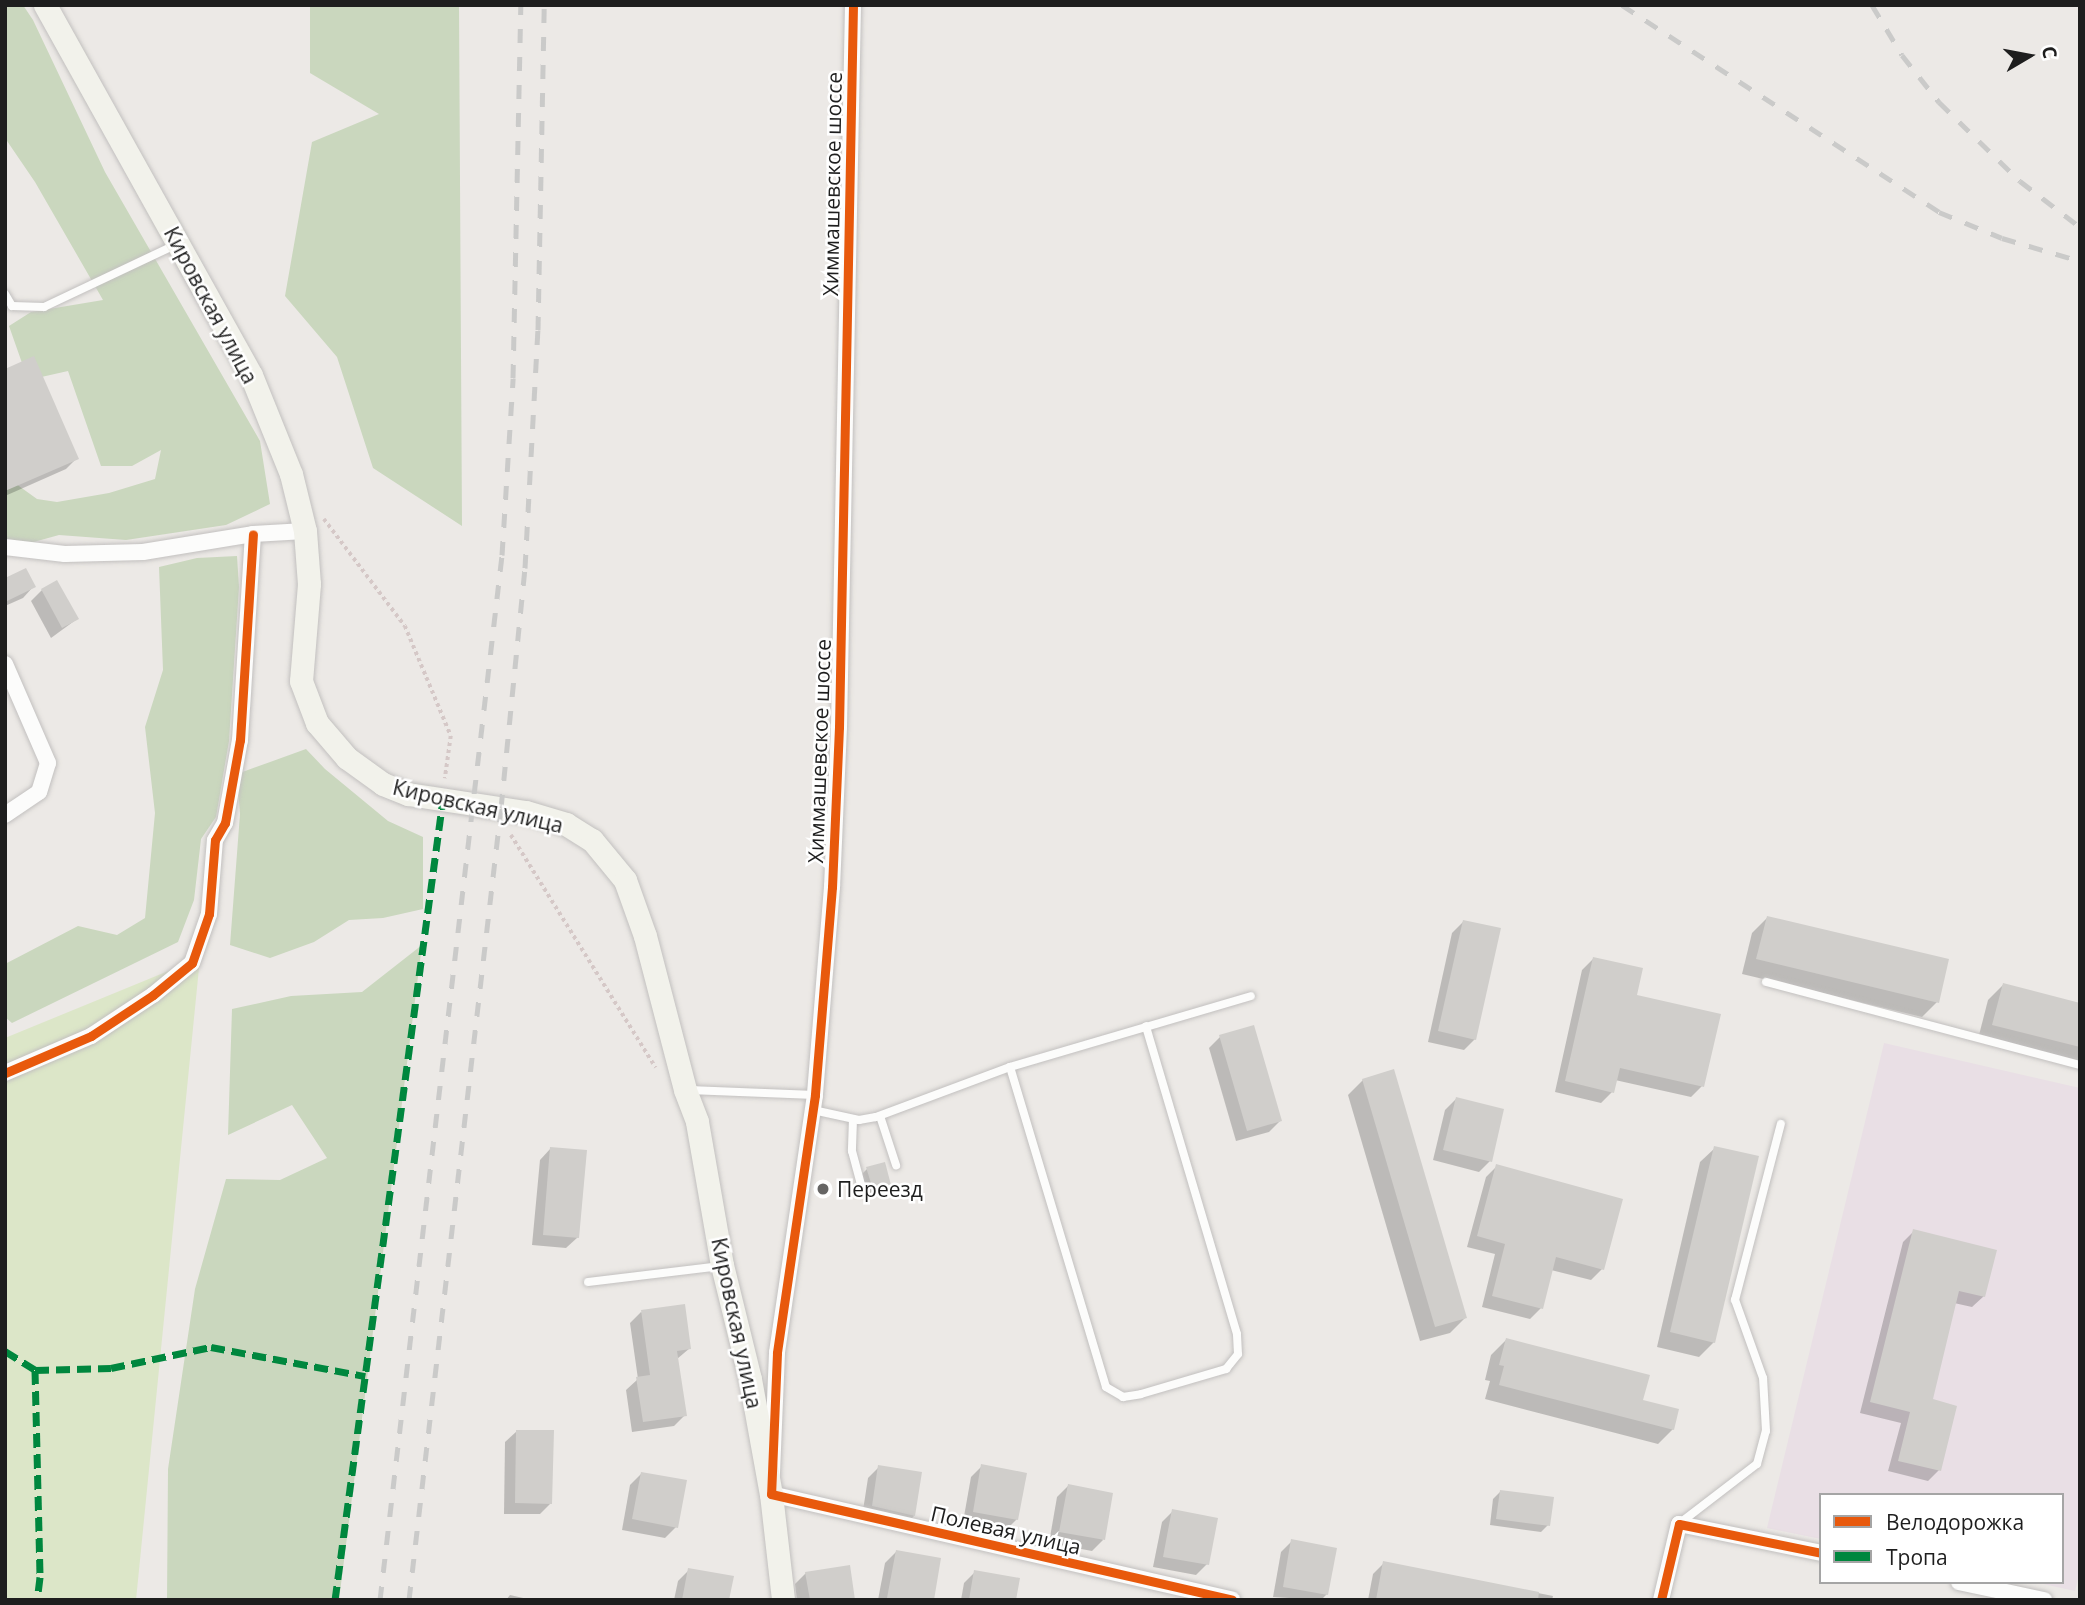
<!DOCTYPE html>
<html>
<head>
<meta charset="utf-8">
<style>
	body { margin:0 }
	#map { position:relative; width:2085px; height:1605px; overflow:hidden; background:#ece9e6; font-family:"Open Sans",sans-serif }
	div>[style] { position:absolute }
	.industrial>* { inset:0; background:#e9dfe5 }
	.grass>* { inset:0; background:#dce6c8 }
	.forest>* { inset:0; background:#cad7be }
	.shadow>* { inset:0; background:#0003 }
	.building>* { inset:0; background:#d0cecb }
	.path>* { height:3.5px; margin-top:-1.75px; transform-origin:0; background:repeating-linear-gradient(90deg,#d5c8c7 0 3.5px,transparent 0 7px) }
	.roads { filter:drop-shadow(0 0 2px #c2c0bf) drop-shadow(0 0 2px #c2c0bf) }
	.service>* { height:8px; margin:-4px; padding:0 4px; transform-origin:4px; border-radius:4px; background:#fcfcfb }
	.minor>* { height:16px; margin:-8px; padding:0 8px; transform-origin:8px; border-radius:8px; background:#fcfcfb }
	.secondary>* { height:23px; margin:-11.5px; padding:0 11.5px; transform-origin:11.5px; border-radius:11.5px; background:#f2f2eb }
	.rail>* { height:5px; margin-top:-2.5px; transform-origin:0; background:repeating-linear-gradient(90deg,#cacac9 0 14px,transparent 0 28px) }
	.quiet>* { height:7px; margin-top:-3.5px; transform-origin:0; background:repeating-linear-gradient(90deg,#00873e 0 14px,transparent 0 21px) }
	.cycleway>* { height:9px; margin:-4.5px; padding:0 4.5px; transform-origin:4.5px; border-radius:4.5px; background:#e8590c }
	.dots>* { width:19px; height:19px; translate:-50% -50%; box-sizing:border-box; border:4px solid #fff; border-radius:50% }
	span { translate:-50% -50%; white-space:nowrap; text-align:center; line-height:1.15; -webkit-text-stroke:5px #fff; paint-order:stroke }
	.street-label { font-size:21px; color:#1e1e1e }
	.poi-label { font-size:21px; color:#1e1e1e }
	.left { translate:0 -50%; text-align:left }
	.frame { position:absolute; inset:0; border:7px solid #1e1e1e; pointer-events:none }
	.legend { position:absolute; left:1819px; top:1493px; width:245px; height:91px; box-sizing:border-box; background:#fff; border:2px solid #a5a5a5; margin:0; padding:9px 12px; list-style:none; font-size:21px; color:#1e1e1e }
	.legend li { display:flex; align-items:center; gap:14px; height:35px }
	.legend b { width:35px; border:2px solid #a5a5a5 }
	.north { position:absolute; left:1994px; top:21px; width:70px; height:70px; -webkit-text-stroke:5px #fff; paint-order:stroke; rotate:80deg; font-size:19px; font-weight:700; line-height:28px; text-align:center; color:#1e1e1e }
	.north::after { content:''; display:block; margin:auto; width:24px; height:32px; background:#1e1e1e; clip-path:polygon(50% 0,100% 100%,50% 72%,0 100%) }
</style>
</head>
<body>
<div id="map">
	<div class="industrial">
		<i style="clip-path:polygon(1884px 1043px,2080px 1088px,2080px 1571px,2075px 1591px,2034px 1582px,2062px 1582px,2062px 1495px,1821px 1495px,1821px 1539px,1767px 1528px)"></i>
	</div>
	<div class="grass">
		<i style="clip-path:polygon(200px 958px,136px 1600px,5px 1600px,5px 1038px)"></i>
	</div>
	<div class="forest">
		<i style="clip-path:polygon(5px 5px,23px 5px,33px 20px,105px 172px,260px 441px,270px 504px,226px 525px,126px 540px,59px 535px,12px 548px,5px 545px,5px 476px,37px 499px,57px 502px,109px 493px,155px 479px,161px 450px,132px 466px,101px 466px,68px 371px,28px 380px,9px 326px,31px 312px,103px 300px,35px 182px,5px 138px)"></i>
		<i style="clip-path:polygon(310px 5px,459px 5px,462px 526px,373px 468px,337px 357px,285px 296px,312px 142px,379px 114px,310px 73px)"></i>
		<i style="clip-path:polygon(237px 556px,239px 587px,229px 741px,216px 817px,201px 839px,194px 900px,178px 942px,12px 1023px,5px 1017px,5px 964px,78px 926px,117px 935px,145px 918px,155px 813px,145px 727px,163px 670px,159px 567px,197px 558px)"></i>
		<i style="clip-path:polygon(306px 749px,325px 769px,388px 821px,423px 837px,423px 909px,383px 918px,349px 920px,314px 942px,270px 958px,230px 945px,240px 814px,237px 774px)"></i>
		<i style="clip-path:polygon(422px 945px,339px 1600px,167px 1600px,168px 1469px,195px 1289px,226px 1179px,280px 1180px,327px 1158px,292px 1105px,228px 1135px,232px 1009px,291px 996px,362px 992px)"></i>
	</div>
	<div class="shadow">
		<i style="clip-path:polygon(5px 371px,77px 458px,66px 469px,5px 496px)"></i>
		<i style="clip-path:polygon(5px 580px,33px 587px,23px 598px,5px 606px)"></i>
		<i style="clip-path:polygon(42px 590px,77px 619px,51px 638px,31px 601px)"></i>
		<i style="clip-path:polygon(1767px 918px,1937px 1002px,1922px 1017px,1742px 974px,1752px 933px)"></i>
		<i style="clip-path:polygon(1463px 922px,1475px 1039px,1464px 1050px,1428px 1042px,1452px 933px)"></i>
		<i style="clip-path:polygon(1593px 959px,1635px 996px,1702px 1086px,1691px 1097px,1615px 1080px,1612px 1092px,1601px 1103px,1555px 1092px,1582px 970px)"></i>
		<i style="clip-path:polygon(2003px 985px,2080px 1005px,2080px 1066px,1978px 1039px,1988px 1000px)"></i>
		<i style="clip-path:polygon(1220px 1037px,1280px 1121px,1269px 1132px,1236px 1141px,1209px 1048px)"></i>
		<i style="clip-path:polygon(1363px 1080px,1465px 1318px,1450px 1333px,1420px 1341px,1348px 1095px)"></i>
		<i style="clip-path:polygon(1456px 1099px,1490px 1161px,1479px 1172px,1433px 1160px,1445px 1110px)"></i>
		<i style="clip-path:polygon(551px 1148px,578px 1237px,566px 1248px,532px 1245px,540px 1160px)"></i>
		<i style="clip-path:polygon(1715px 1148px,1714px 1342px,1699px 1357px,1657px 1347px,1700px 1162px)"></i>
		<i style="clip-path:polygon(1497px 1166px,1602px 1269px,1591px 1280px,1551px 1270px,1541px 1308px,1530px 1319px,1482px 1307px,1495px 1254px,1467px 1247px,1486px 1177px)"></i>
		<i style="clip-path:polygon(867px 1169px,889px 1184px,882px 1191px,866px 1196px,860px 1176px)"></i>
		<i style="clip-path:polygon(1914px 1231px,1984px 1296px,1972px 1307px,1954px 1303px,1931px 1400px,1939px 1470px,1928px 1481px,1888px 1471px,1901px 1423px,1860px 1413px,1903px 1242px)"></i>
		<i style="clip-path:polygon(641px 1312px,690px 1348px,677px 1359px,685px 1415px,674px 1426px,632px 1432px,626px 1390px,638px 1379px,630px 1323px)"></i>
		<i style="clip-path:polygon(1506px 1340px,1641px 1401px,1673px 1429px,1658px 1444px,1485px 1399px,1490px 1381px,1485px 1380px,1491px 1355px)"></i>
		<i style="clip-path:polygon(517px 1431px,551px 1503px,540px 1514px,504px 1514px,505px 1442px)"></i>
		<i style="clip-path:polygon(982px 1466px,1017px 1519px,1006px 1530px,963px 1522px,971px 1477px)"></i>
		<i style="clip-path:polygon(879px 1467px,914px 1516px,903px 1527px,862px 1517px,868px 1478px)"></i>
		<i style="clip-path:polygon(641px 1474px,676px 1527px,665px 1538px,622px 1530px,630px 1485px)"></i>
		<i style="clip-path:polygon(1068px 1486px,1103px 1540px,1092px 1551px,1049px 1543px,1057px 1497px)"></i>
		<i style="clip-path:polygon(1500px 1492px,1548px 1525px,1541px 1532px,1490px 1525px,1493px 1499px)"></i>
		<i style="clip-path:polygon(1173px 1511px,1207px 1564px,1196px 1575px,1153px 1567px,1162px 1522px)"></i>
		<i style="clip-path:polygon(1292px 1541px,1327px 1594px,1321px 1600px,1273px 1597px,1281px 1552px)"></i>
		<i style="clip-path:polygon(896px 1552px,932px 1600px,878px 1600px,885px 1563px)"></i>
		<i style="clip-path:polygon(1384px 1563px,1553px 1596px,1552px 1600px,1368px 1600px,1373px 1574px)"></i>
		<i style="clip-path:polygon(689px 1570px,728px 1600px,674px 1600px,678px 1581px)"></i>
		<i style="clip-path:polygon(975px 1572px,1014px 1600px,961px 1600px,964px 1583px)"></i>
		<i style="clip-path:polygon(806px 1573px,853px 1600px,797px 1600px,795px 1584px)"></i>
		<i style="clip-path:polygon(510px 1595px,532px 1600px,506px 1600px)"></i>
	</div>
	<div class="building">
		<i style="clip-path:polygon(34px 356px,79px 459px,5px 491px,5px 369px)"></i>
		<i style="clip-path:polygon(26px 568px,36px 587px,5px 602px,5px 578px)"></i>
		<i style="clip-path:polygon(57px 580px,79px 619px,62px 628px,41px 589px)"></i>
		<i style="clip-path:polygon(1767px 916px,1949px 959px,1939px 1003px,1756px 959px)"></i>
		<i style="clip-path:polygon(1463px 920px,1501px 928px,1476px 1040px,1438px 1031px)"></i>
		<i style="clip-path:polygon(1593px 957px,1643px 968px,1637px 995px,1721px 1014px,1704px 1087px,1620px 1068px,1614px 1093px,1565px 1081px)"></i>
		<i style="clip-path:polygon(2003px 983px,2080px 1003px,2080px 1047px,1992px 1025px)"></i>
		<i style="clip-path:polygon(1254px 1025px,1282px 1121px,1247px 1131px,1219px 1035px)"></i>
		<i style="clip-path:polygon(1394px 1069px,1467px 1318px,1435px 1327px,1362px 1079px)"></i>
		<i style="clip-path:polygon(1456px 1097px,1504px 1109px,1492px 1162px,1443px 1150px)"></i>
		<i style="clip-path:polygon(1714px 1146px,1759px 1156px,1715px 1343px,1670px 1332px)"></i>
		<i style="clip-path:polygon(550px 1147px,587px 1150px,579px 1238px,543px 1235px)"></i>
		<i style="clip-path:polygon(885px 1162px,891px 1185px,873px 1190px,866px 1167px)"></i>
		<i style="clip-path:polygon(1496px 1164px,1623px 1199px,1604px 1270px,1556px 1257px,1543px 1309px,1492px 1296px,1505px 1244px,1477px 1236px)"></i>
		<i style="clip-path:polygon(1913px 1229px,1997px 1250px,1985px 1297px,1959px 1291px,1933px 1399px,1957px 1406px,1941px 1471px,1898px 1461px,1910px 1412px,1870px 1402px)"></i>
		<i style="clip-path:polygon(685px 1304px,691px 1349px,677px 1351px,687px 1416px,643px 1422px,636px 1377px,650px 1375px,641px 1310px)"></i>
		<i style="clip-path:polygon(1506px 1338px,1650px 1375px,1643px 1400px,1679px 1409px,1674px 1430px,1499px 1385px,1504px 1366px,1499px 1365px)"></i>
		<i style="clip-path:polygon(516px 1430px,554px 1430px,552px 1504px,515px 1503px)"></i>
		<i style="clip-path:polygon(981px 1464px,1027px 1473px,1018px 1520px,973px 1512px)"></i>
		<i style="clip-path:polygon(878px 1465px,922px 1472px,915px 1516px,872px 1506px)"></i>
		<i style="clip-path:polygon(641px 1472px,687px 1480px,678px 1528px,632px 1519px)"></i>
		<i style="clip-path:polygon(1068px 1484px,1113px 1493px,1105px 1540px,1059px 1532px)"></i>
		<i style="clip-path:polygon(1500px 1490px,1554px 1497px,1550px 1526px,1496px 1519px)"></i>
		<i style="clip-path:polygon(1172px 1509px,1218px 1518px,1209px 1565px,1163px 1557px)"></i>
		<i style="clip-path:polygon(1291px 1539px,1337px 1548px,1328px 1595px,1283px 1587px)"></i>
		<i style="clip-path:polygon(896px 1550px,941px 1558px,934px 1600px,887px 1598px)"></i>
		<i style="clip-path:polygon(1383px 1561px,1539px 1592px,1538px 1600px,1376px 1600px)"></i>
		<i style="clip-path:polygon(850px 1565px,855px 1600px,810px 1600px,805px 1572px)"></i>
		<i style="clip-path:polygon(688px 1568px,734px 1576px,729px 1600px,682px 1600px)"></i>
		<i style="clip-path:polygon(974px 1570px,1020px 1578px,1016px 1600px,969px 1600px)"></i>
	</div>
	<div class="path">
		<i style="left:324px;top:519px;width:134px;rotate:52.9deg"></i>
		<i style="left:405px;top:626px;width:119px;rotate:67.3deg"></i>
		<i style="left:451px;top:736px;width:43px;rotate:97.9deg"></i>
		<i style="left:511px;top:835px;width:274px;rotate:58.1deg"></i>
	</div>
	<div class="roads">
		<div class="service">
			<i style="left:5px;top:294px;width:14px;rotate:60deg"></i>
			<i style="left:12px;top:306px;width:32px;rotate:2deg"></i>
			<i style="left:44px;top:307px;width:147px;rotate:-25.3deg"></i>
			<i style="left:1766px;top:982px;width:325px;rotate:14.8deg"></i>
			<i style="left:1010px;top:1067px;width:334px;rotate:73.3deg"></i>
			<i style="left:1106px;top:1387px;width:20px;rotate:30deg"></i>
			<i style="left:1123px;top:1397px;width:18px;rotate:-9deg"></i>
			<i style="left:1141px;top:1394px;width:89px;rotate:-16.4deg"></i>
			<i style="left:1226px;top:1369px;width:19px;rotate:-51deg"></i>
			<i style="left:1238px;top:1354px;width:20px;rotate:-93deg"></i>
			<i style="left:1237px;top:1334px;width:321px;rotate:-106.5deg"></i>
			<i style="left:689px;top:1090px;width:126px;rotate:2.3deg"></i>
			<i style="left:813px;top:1110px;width:47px;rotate:12.3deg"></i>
			<i style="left:859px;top:1120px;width:17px;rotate:-10deg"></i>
			<i style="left:876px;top:1117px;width:143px;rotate:-20.5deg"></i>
			<i style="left:1010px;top:1067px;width:251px;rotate:-16.4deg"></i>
			<i style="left:880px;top:1116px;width:52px;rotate:71.9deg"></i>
			<i style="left:853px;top:1119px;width:32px;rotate:92deg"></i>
			<i style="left:852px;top:1151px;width:42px;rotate:75deg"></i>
			<i style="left:588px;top:1282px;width:134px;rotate:-6.9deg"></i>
			<i style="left:1680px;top:1523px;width:97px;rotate:-37.5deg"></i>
			<i style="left:1757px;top:1464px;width:34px;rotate:-75deg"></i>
			<i style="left:1766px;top:1431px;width:53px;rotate:-93.2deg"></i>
			<i style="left:1763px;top:1378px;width:83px;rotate:-109.7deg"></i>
			<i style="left:1735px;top:1300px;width:182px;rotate:-75.4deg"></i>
		</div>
		<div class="minor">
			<i style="left:853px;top:5px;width:722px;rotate:91.11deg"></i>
			<i style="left:839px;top:727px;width:160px;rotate:92.5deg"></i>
			<i style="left:832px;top:887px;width:209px;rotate:94.7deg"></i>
			<i style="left:815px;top:1095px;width:261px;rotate:98.4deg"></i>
			<i style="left:777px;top:1353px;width:141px;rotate:92.4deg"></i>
			<i style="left:771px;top:1494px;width:473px;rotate:12.9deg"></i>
			<i style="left:5px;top:547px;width:60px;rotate:6.7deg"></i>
			<i style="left:65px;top:554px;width:78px;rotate:-1.5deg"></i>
			<i style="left:143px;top:552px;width:111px;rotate:-9.3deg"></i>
			<i style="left:253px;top:534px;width:52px;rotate:-3.3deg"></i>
			<i style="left:5px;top:664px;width:108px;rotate:66.5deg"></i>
			<i style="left:48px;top:763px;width:30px;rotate:107deg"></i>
			<i style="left:39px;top:792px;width:41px;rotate:145.9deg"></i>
			<i style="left:5px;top:1073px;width:94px;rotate:-23.3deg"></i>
			<i style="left:91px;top:1036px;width:74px;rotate:-33.5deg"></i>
			<i style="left:153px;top:995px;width:50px;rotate:-39.4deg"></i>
			<i style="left:192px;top:963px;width:52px;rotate:-70.9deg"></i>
			<i style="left:209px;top:914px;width:74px;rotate:-85.4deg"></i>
			<i style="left:215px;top:840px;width:20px;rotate:-60deg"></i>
			<i style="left:225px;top:823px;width:84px;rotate:-79.8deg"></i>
			<i style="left:240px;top:740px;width:206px;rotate:-86.4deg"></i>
			<i style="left:1959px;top:1582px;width:87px;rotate:12deg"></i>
			<i style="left:1661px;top:1600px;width:78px;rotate:-76.7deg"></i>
			<i style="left:1679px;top:1524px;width:145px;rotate:11.5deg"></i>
		</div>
		<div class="secondary">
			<i style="left:45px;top:5px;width:423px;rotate:60.9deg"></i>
			<i style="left:251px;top:375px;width:107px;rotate:68deg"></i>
			<i style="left:291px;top:474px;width:59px;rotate:76.2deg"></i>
			<i style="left:305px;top:531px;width:53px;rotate:85.7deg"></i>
			<i style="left:309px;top:584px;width:97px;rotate:94.7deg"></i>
			<i style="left:301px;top:681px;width:45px;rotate:69.1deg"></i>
			<i style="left:317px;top:723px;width:46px;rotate:49.4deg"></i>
			<i style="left:347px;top:758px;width:44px;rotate:35.8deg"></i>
			<i style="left:383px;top:784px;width:27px;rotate:22deg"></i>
			<i style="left:408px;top:794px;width:119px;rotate:8.7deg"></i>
			<i style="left:526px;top:812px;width:42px;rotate:16.7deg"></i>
			<i style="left:566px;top:824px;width:31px;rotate:32deg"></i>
			<i style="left:592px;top:840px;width:52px;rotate:50.5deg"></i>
			<i style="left:625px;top:880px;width:59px;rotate:70.3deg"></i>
			<i style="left:645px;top:936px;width:159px;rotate:75.4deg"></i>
			<i style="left:685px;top:1090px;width:34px;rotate:69deg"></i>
			<i style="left:697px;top:1122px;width:145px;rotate:80.1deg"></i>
			<i style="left:722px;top:1265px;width:117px;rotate:76.2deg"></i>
			<i style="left:750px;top:1379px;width:117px;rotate:79.7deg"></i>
			<i style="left:771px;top:1494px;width:107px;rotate:83.5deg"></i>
		</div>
	</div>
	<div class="rail">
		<i style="left:1622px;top:5px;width:379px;rotate:33.1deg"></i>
		<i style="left:1939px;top:212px;width:68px;rotate:22.4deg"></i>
		<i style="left:2002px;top:238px;width:81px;rotate:16.4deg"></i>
		<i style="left:1872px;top:5px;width:58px;rotate:59deg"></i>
		<i style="left:1902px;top:55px;width:60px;rotate:51.8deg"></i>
		<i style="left:1939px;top:102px;width:113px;rotate:44.3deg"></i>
		<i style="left:2020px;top:181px;width:76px;rotate:37.5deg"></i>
		<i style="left:380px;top:1600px;width:1052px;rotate:-83.34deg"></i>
		<i style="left:502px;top:555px;width:177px;rotate:-86.4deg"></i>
		<i style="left:513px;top:378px;width:373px;rotate:-88.8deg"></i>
		<i style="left:409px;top:1600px;width:797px;rotate:-83.37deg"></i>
		<i style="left:501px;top:808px;width:241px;rotate:-84.3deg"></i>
		<i style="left:525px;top:568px;width:238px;rotate:-86.9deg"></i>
		<i style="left:538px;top:330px;width:325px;rotate:-88.9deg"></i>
	</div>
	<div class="quiet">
		<i style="left:5px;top:1351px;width:36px;rotate:32deg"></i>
		<i style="left:35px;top:1370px;width:76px;rotate:-1.5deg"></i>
		<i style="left:111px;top:1368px;width:102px;rotate:-11.9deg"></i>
		<i style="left:211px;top:1347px;width:157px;rotate:10.7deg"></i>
		<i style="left:35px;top:1370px;width:207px;rotate:88.6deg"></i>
		<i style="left:40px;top:1577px;width:23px;rotate:97deg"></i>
		<i style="left:335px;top:1600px;width:808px;rotate:-82.32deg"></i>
	</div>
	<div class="cycleway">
		<i style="left:853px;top:5px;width:722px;rotate:91.11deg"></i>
		<i style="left:839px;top:727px;width:160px;rotate:92.5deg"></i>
		<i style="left:832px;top:887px;width:209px;rotate:94.7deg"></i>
		<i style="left:815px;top:1095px;width:261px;rotate:98.4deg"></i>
		<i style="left:777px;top:1353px;width:141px;rotate:92.4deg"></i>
		<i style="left:771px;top:1494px;width:473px;rotate:12.9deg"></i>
		<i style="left:5px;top:1073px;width:94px;rotate:-23.3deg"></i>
		<i style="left:91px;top:1036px;width:74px;rotate:-33.5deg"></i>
		<i style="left:153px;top:995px;width:50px;rotate:-39.4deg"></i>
		<i style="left:192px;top:963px;width:52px;rotate:-70.9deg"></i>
		<i style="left:209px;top:914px;width:74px;rotate:-85.4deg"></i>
		<i style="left:215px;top:840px;width:20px;rotate:-60deg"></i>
		<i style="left:225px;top:823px;width:84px;rotate:-79.8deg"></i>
		<i style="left:240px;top:740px;width:206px;rotate:-86.4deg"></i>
		<i style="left:1661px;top:1600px;width:78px;rotate:-76.7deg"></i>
		<i style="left:1679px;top:1524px;width:145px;rotate:11.5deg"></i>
	</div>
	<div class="dots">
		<i style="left:823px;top:1189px;background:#666564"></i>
	</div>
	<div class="street-label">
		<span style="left:832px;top:184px;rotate:-89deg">Химмашевское шоссе</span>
		<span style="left:211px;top:305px;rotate:62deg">Кировская улица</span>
		<span style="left:819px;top:751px;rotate:-88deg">Химмашевское шоссе</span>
		<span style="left:478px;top:806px;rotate:13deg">Кировская улица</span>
		<span style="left:737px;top:1323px;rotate:78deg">Кировская улица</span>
		<span style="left:1006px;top:1530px;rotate:13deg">Полевая улица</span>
	</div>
	<div class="poi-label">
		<span class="left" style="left:837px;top:1189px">Переезд</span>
	</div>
	<div class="frame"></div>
	<ul class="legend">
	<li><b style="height:9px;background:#e8590c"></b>Велодорожка</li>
	<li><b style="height:9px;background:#00873e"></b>Тропа</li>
	</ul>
	<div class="north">С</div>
</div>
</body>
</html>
